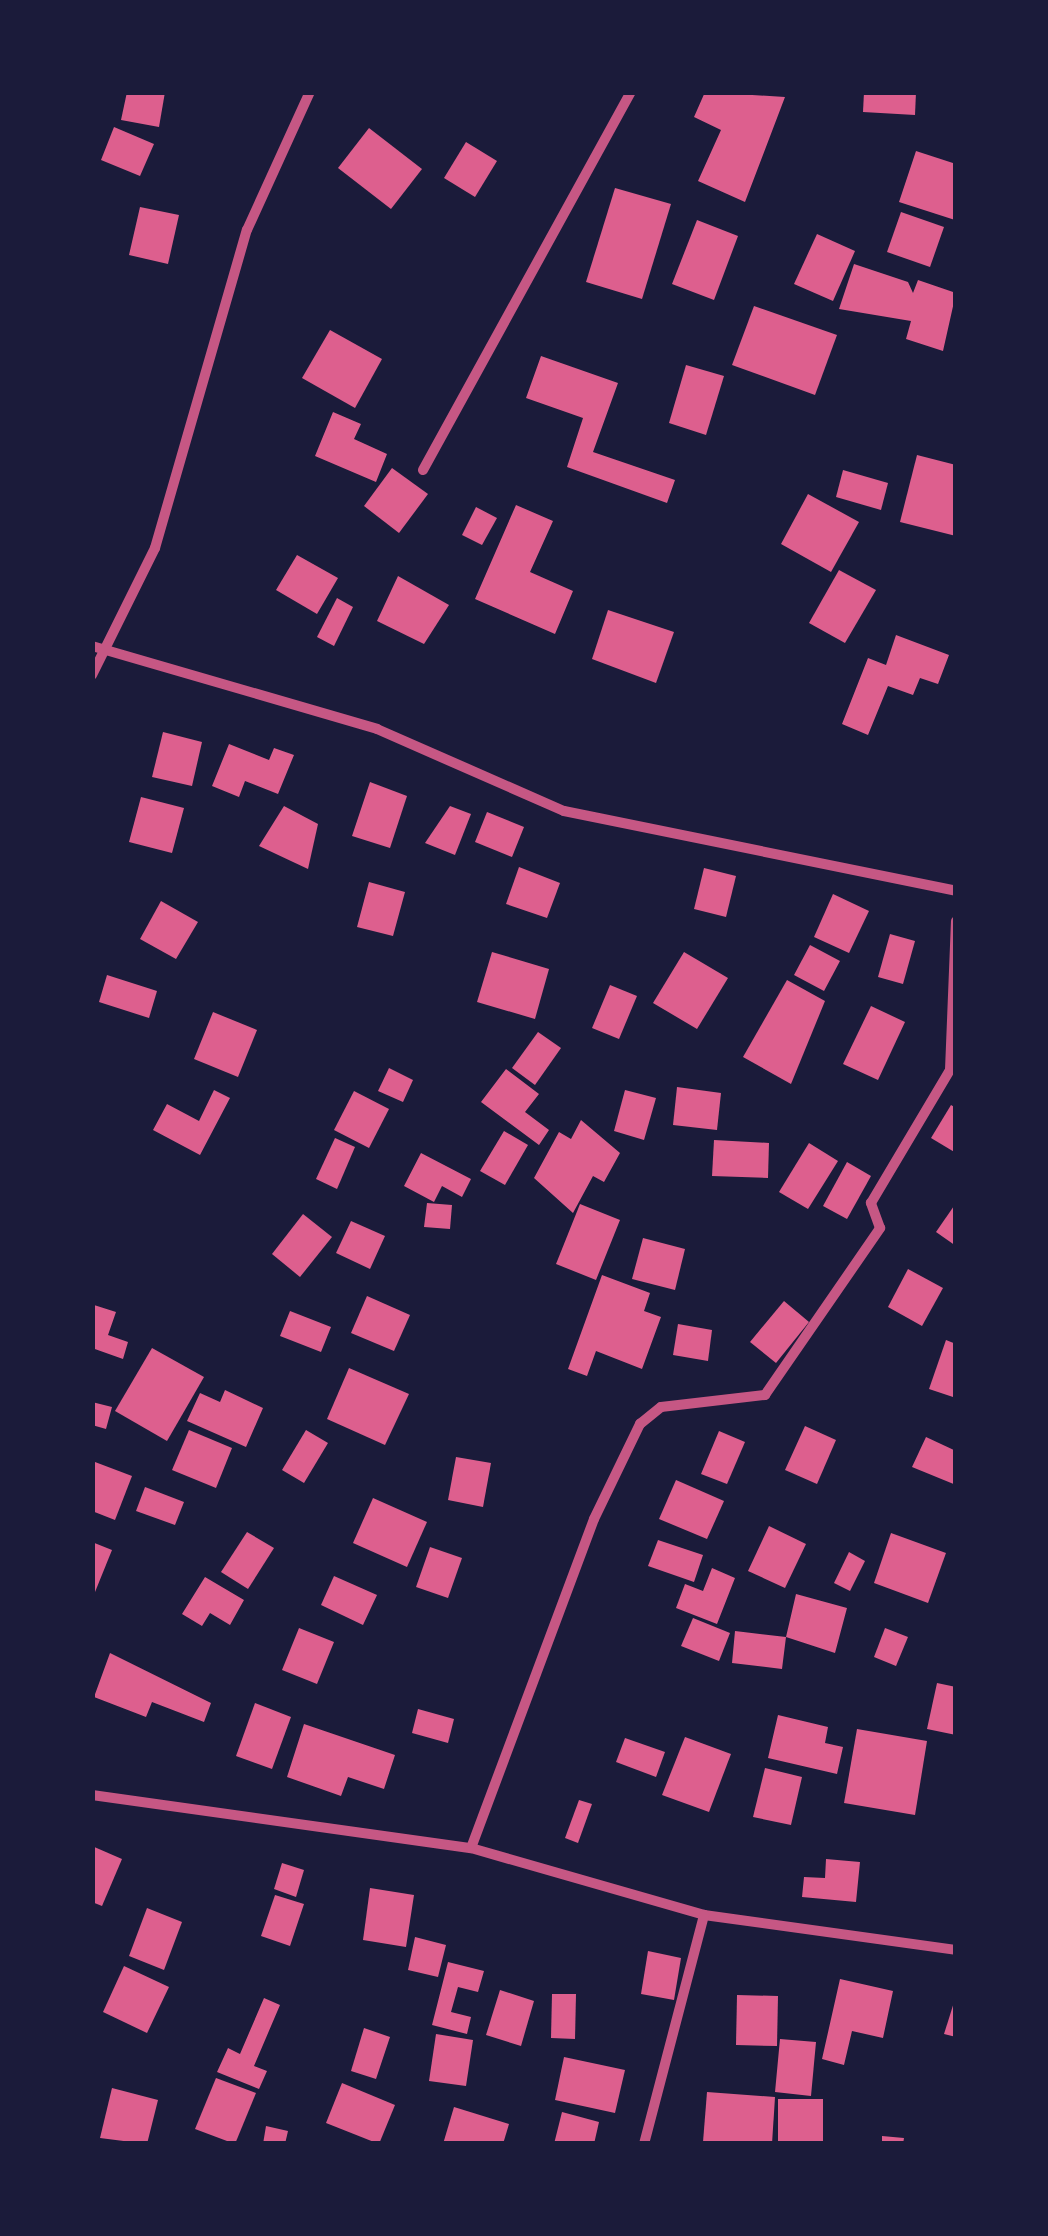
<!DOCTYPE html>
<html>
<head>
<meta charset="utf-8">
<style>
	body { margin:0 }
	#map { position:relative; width:1048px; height:2236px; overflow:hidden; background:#1b1b3a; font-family:"Public Sans",sans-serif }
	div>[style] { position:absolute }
	.building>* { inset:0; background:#dd5f8e }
	.minor>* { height:10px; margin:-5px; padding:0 5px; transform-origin:5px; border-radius:5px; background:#c65784 }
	span { translate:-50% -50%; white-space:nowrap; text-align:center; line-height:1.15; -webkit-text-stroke:8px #1b1b3a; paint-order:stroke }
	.frame { position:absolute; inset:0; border:95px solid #1b1b3a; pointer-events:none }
</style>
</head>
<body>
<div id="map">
	<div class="building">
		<i style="clip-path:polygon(127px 92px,165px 92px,159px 127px,121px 120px)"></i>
		<i style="clip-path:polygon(705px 92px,785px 97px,745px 202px,698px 181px,721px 130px,694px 117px)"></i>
		<i style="clip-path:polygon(864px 92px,916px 92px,915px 115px,863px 112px)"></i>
		<i style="clip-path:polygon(114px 127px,154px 144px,140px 176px,101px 160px)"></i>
		<i style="clip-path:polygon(369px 128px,422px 169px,391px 209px,338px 168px)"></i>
		<i style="clip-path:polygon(466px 142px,497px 161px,475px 197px,444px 178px)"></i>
		<i style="clip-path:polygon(916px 151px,956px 164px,955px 220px,899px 202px)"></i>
		<i style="clip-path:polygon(615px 188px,671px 204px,642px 299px,586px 282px)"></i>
		<i style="clip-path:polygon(140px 207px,179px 215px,168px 264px,129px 255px)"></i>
		<i style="clip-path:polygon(901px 212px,944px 227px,930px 267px,887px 252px)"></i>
		<i style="clip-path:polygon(697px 220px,738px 236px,714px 300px,672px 284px)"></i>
		<i style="clip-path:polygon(817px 234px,855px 251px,833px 301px,794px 284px)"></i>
		<i style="clip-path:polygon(854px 264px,908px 282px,913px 293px,918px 280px,956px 293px,943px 351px,906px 339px,911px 321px,839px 309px)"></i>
		<i style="clip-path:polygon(754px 306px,837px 335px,815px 395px,732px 365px)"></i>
		<i style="clip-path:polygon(330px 330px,382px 359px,355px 408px,302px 378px)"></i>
		<i style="clip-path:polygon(541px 356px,618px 383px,593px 452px,675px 480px,667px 503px,567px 467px,583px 418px,526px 398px)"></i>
		<i style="clip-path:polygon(686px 365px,724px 376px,706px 435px,669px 423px)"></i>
		<i style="clip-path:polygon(333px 412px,361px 424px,354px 439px,387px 454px,376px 482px,315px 456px)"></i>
		<i style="clip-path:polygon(917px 455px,956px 465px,956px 536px,900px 522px)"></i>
		<i style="clip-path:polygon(392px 468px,428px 494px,399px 533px,364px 506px)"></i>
		<i style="clip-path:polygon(843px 470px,888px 483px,881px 510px,836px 497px)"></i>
		<i style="clip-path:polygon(808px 494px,859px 522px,831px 572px,781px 544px)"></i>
		<i style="clip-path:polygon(516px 505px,553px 521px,530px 572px,573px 591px,555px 634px,475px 599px)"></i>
		<i style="clip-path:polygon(476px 507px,497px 518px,482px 545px,462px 535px)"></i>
		<i style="clip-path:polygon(297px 555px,338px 578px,317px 614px,276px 590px)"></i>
		<i style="clip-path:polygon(839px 570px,876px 590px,845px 643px,809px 623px)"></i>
		<i style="clip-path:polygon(398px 576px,449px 605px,424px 644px,377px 621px)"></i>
		<i style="clip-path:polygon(337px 598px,353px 607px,334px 646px,317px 637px)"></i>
		<i style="clip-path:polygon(608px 610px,674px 632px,656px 683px,592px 659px)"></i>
		<i style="clip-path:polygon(896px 635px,949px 655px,938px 684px,920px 678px,913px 695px,888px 686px,868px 735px,842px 724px,868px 658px,886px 665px)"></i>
		<i style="clip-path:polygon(163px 732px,202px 742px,192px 786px,152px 777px)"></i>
		<i style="clip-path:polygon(229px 744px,269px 760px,274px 748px,294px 755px,278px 794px,245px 781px,239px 797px,212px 786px)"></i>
		<i style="clip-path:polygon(370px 782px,407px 796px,390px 848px,352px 836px)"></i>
		<i style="clip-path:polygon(141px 797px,184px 808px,172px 853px,129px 842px)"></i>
		<i style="clip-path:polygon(284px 806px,318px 824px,308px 869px,259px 846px)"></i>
		<i style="clip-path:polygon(450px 806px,471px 814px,455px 855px,425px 843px)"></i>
		<i style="clip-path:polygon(487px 812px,524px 827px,512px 857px,475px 842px)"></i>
		<i style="clip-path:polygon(519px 867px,560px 883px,547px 918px,506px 904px)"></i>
		<i style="clip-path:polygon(704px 868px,736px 876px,726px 917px,694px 909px)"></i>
		<i style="clip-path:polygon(369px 882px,405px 892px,393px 936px,357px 927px)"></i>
		<i style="clip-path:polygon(833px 894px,869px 911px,849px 953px,814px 937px)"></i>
		<i style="clip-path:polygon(161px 901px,198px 922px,176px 959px,140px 939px)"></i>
		<i style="clip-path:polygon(890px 934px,915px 941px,903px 984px,878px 977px)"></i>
		<i style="clip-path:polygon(810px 945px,840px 961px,824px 991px,794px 975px)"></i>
		<i style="clip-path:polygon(492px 952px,549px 969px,535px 1019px,477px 1002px)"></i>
		<i style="clip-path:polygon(684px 952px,728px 978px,697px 1029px,653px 1003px)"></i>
		<i style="clip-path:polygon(107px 975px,157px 991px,149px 1018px,99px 1002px)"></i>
		<i style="clip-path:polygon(787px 980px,825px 1001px,791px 1084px,743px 1057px)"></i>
		<i style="clip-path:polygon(610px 985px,637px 996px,619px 1039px,592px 1028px)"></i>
		<i style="clip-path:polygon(871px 1006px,905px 1022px,878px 1080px,843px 1064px)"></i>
		<i style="clip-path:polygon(213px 1012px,257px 1030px,238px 1077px,194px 1059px)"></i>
		<i style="clip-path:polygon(538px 1032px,561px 1048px,535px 1085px,512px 1068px)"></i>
		<i style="clip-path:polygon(389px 1068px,413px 1080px,403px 1102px,378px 1091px)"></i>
		<i style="clip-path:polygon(506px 1069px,539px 1094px,525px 1112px,549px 1130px,539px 1145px,481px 1102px)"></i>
		<i style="clip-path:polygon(677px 1087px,721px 1093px,717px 1130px,673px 1125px)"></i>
		<i style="clip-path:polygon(214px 1090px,230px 1098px,200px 1155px,153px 1130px,167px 1104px,199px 1121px)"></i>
		<i style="clip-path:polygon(625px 1090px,656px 1098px,644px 1140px,614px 1131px)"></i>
		<i style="clip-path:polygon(354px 1091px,389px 1109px,369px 1148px,334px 1130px)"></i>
		<i style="clip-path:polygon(951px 1105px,956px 1108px,956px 1153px,931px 1138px)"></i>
		<i style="clip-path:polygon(581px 1120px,620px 1153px,604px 1182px,593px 1176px,573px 1213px,534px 1178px,559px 1132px,571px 1139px)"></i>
		<i style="clip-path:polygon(504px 1131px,528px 1145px,505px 1185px,480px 1171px)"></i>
		<i style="clip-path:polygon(335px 1138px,355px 1147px,337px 1189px,316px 1179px)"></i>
		<i style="clip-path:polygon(714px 1140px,769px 1143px,768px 1178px,712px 1176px)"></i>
		<i style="clip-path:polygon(809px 1143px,838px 1161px,808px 1209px,779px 1192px)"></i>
		<i style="clip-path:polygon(421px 1153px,471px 1179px,462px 1197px,442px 1186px,434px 1202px,404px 1186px)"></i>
		<i style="clip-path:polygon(847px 1162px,871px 1176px,847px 1219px,823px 1206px)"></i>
		<i style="clip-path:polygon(427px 1203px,452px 1205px,450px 1229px,424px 1227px)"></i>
		<i style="clip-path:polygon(956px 1203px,956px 1246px,936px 1232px)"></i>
		<i style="clip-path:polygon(580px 1204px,620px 1220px,596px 1280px,556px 1264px)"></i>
		<i style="clip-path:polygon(303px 1214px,332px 1237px,300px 1277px,272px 1254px)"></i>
		<i style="clip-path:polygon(351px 1221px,385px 1236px,370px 1269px,336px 1253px)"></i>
		<i style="clip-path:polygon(643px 1238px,685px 1249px,675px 1290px,632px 1279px)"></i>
		<i style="clip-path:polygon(908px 1269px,943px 1288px,922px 1326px,888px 1307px)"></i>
		<i style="clip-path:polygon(602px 1275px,650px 1293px,644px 1311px,661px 1317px,642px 1369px,596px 1351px,587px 1376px,568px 1369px)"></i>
		<i style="clip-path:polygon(367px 1296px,410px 1315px,394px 1351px,351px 1333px)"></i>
		<i style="clip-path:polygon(784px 1301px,809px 1322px,776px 1363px,750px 1342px)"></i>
		<i style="clip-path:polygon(94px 1305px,116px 1312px,108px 1335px,128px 1342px,123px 1359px,92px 1348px)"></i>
		<i style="clip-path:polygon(290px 1311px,331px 1327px,321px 1352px,280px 1336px)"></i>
		<i style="clip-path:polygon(678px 1324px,712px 1330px,708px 1361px,673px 1355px)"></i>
		<i style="clip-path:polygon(946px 1340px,956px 1344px,956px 1398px,929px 1389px)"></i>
		<i style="clip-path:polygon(152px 1348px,204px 1377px,167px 1441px,115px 1411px)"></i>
		<i style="clip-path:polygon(349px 1368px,409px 1394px,385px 1445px,327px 1419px)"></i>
		<i style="clip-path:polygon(225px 1390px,263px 1408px,246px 1447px,187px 1421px,200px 1393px,220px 1402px)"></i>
		<i style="clip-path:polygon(92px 1402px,112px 1407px,106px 1429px,92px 1425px)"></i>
		<i style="clip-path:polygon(805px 1426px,836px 1440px,817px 1484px,785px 1470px)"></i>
		<i style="clip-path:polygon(189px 1430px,232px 1448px,216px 1488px,172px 1470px)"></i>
		<i style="clip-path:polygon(306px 1430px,328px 1443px,304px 1483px,282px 1470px)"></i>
		<i style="clip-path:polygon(719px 1431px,745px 1442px,727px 1484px,701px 1474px)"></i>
		<i style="clip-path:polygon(926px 1437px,956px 1451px,956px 1485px,912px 1467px)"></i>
		<i style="clip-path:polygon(456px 1457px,491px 1463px,483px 1507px,448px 1500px)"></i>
		<i style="clip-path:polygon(95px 1462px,132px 1476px,115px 1520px,92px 1511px)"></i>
		<i style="clip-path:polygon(676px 1480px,724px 1501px,707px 1539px,659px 1519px)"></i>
		<i style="clip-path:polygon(145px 1487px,184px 1502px,175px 1525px,136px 1511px)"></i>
		<i style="clip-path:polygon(373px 1498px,427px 1522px,407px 1567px,353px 1543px)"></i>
		<i style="clip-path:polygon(769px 1526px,806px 1544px,785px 1588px,748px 1571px)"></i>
		<i style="clip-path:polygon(247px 1532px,274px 1548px,248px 1589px,221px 1572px)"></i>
		<i style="clip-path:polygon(891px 1533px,946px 1553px,928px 1603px,874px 1583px)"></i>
		<i style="clip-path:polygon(658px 1540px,703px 1555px,694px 1582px,648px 1566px)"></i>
		<i style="clip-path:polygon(92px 1542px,112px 1550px,93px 1597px,92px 1597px)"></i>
		<i style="clip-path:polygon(430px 1547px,462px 1558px,448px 1598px,416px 1587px)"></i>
		<i style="clip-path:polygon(849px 1552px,865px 1561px,850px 1591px,834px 1583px)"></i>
		<i style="clip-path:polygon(712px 1568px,735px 1578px,717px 1624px,676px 1608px,685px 1584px,703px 1591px)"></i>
		<i style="clip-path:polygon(334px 1576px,377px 1595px,363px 1625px,321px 1605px)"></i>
		<i style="clip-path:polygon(205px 1577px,244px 1600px,230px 1625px,210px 1613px,202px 1626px,182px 1614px)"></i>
		<i style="clip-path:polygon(796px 1594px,847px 1608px,835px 1653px,786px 1637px,782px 1669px,732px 1663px,735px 1631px,786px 1637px)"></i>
		<i style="clip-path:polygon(693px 1618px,730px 1633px,719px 1661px,681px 1646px)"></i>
		<i style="clip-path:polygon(299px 1628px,334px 1642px,317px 1684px,282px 1670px)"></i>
		<i style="clip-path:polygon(885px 1628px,908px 1637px,896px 1666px,874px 1657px)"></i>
		<i style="clip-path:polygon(110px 1653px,211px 1703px,204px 1722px,152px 1702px,146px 1717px,94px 1697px)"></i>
		<i style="clip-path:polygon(937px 1683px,956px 1687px,956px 1735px,927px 1729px)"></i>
		<i style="clip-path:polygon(255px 1703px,291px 1717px,272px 1769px,236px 1756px)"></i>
		<i style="clip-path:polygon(418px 1709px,454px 1719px,448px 1743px,412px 1733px)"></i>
		<i style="clip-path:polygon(778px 1715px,828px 1727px,825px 1743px,843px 1747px,837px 1774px,768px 1758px)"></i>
		<i style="clip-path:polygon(304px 1724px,395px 1755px,384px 1789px,348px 1777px,341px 1796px,287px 1777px)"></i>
		<i style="clip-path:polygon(857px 1729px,927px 1741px,915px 1815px,844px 1803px)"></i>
		<i style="clip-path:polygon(685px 1737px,731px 1754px,709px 1812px,662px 1795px)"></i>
		<i style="clip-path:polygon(625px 1738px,665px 1752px,656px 1777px,616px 1762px)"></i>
		<i style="clip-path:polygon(765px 1768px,802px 1777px,791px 1825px,753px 1817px)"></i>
		<i style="clip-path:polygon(579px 1800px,592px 1804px,578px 1843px,565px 1838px)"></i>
		<i style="clip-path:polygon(92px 1846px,122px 1859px,102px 1906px,92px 1902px)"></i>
		<i style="clip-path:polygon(826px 1859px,860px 1862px,856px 1902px,802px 1897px,804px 1877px,825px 1878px)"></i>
		<i style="clip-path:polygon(282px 1863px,304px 1870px,296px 1897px,274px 1889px)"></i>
		<i style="clip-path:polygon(370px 1888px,414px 1895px,406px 1947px,363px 1940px)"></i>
		<i style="clip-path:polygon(275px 1895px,304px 1904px,290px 1946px,261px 1936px)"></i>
		<i style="clip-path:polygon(147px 1908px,182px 1922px,164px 1970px,129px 1956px)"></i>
		<i style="clip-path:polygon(415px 1937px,446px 1945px,438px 1977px,408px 1970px)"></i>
		<i style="clip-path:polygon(648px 1951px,681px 1958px,674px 2000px,641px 1994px)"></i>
		<i style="clip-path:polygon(448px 1962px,484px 1971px,478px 1992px,458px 1987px,451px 2012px,471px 2017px,467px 2034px,432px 2025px)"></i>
		<i style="clip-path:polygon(124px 1966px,169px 1987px,147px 2033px,103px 2012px)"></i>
		<i style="clip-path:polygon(840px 1979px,893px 1991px,883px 2038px,852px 2031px,844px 2065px,822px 2059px)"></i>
		<i style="clip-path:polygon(500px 1990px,534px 2001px,521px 2046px,486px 2035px)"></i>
		<i style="clip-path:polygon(552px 1994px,576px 1994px,575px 2039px,551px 2038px)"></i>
		<i style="clip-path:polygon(737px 1995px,778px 1996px,777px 2046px,736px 2045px)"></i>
		<i style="clip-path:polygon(956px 1996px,956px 2037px,944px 2034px)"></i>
		<i style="clip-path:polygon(264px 1998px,280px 2005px,254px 2066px,267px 2071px,259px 2089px,217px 2072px,228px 2048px,240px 2054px)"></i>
		<i style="clip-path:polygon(364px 2028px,390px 2037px,376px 2079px,351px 2071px)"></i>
		<i style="clip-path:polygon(436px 2034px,473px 2040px,466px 2086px,429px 2081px)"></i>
		<i style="clip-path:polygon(780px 2039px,816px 2042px,811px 2096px,775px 2092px)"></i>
		<i style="clip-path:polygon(564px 2057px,625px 2070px,615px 2113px,555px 2100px)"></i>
		<i style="clip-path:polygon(216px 2078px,256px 2093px,235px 2144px,195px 2129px)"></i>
		<i style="clip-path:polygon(342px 2083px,395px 2105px,379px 2144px,326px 2123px)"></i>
		<i style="clip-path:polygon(112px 2088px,158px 2100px,147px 2144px,100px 2138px)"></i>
		<i style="clip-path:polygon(707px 2092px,775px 2097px,772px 2144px,703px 2142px)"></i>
		<i style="clip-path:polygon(778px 2099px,823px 2099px,823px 2144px,778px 2144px)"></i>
		<i style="clip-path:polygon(454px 2107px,509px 2124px,503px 2144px,443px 2144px)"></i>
		<i style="clip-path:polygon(562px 2112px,599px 2122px,594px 2144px,554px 2144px)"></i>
		<i style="clip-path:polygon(266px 2126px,288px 2131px,285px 2144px,263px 2144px)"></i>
		<i style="clip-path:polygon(882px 2136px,904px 2138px,903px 2144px,882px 2144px)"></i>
	</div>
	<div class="minor">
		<i style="left:423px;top:470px;width:431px;rotate:-61.2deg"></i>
		<i style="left:92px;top:646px;width:297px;rotate:16.2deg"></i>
		<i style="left:377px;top:729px;width:204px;rotate:23.7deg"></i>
		<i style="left:564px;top:811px;width:400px;rotate:11.5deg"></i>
		<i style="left:92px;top:675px;width:142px;rotate:-63.6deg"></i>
		<i style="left:155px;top:548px;width:331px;rotate:-73.9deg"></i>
		<i style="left:247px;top:230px;width:152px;rotate:-65.5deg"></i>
		<i style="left:92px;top:1795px;width:383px;rotate:8deg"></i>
		<i style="left:471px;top:1848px;width:242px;rotate:16deg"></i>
		<i style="left:704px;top:1915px;width:254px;rotate:7.9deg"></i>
		<i style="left:471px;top:1848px;width:351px;rotate:-69.5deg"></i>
		<i style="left:594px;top:1519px;width:106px;rotate:-64.2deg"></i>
		<i style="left:640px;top:1424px;width:27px;rotate:-39deg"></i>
		<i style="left:661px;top:1407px;width:105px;rotate:-6.6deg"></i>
		<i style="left:765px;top:1395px;width:203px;rotate:-55.4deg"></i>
		<i style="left:880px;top:1228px;width:27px;rotate:-110deg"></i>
		<i style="left:871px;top:1203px;width:155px;rotate:-59.3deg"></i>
		<i style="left:950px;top:1070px;width:149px;rotate:-87.7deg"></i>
		<i style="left:644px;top:2144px;width:237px;rotate:-75.3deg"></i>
	</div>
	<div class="frame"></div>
</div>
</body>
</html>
